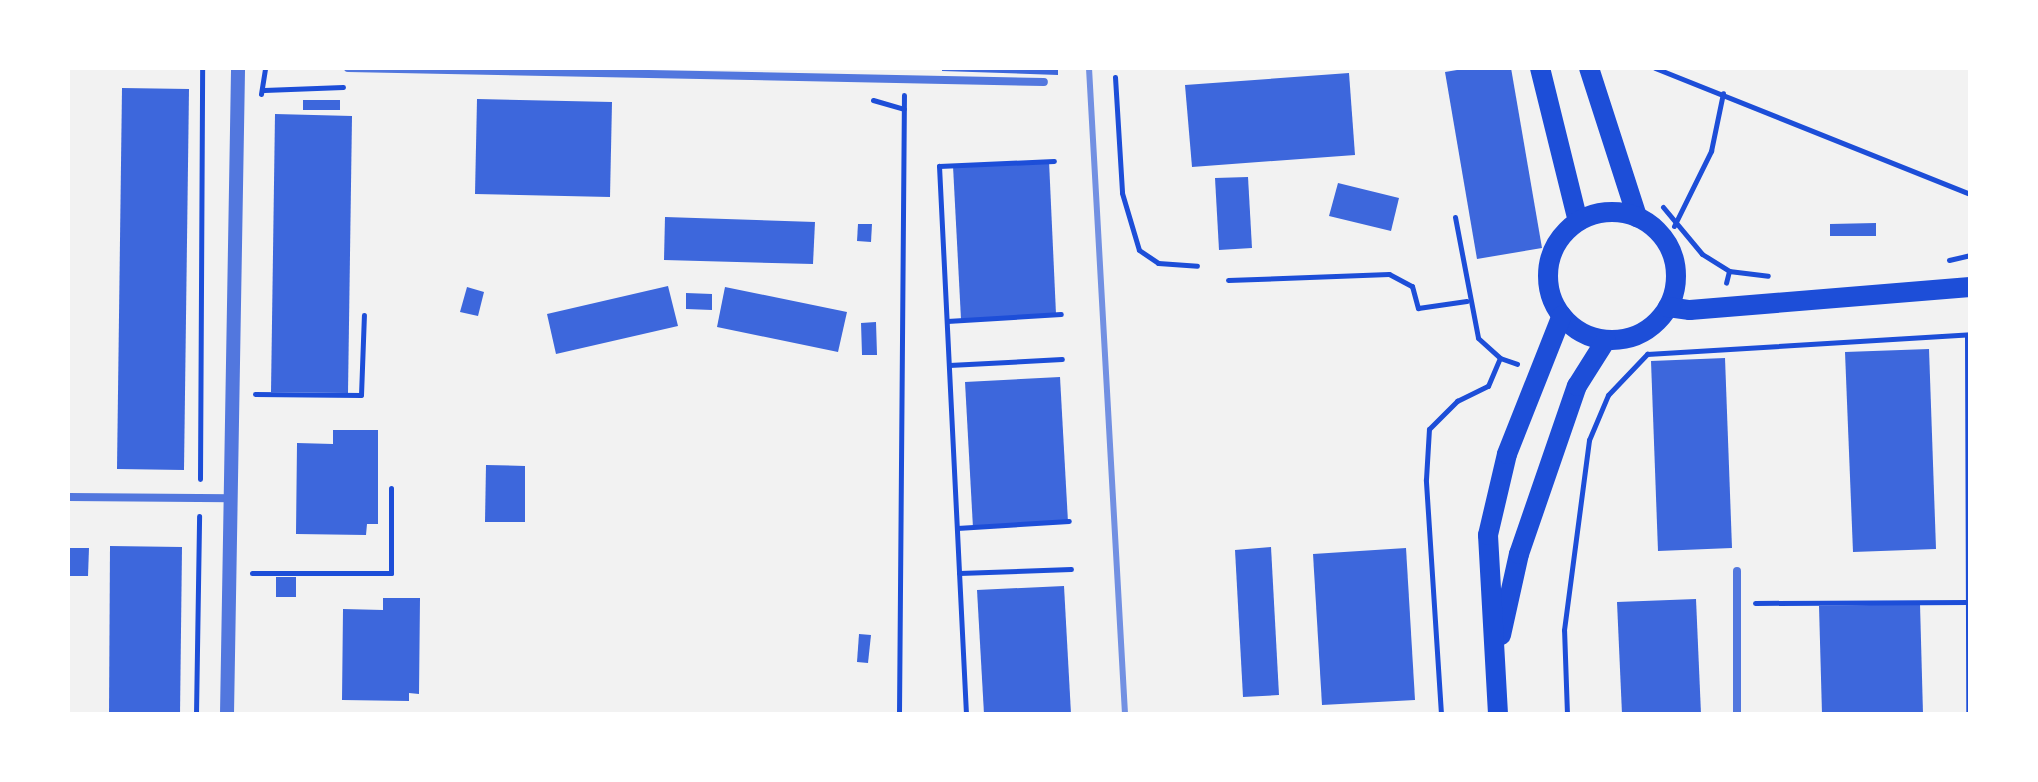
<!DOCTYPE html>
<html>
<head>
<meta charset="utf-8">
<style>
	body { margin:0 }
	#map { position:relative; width:2038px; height:782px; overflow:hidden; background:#f2f2f2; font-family:Commissioner,sans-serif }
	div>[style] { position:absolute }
	.building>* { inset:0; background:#3d67dc }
	.path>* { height:5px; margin:-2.5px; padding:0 2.5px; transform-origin:2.5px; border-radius:2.5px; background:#1d4ed8 }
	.minor>* { height:8px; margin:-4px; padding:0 4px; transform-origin:4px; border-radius:4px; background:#5277de }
	.tertiary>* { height:14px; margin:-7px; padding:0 7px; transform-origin:7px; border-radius:7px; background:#5277de }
	.primary>* { height:20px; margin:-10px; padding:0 10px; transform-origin:10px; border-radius:10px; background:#1d4ed8 }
	.primary>.ring { margin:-10px; padding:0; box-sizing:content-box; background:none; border:20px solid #1d4ed8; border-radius:50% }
	.rail>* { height:6px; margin:-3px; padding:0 3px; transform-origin:3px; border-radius:3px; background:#7290e2 }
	span { translate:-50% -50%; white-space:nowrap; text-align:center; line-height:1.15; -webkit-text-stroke:6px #fff; paint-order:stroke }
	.frame { position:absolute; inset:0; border:70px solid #fff; pointer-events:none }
</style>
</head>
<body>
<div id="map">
	<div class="building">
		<i style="clip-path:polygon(942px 68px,1058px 68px,1058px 75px,942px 71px)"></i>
		<i style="clip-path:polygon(1469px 68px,1511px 68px,1542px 248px,1477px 259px,1445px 72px)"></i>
		<i style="clip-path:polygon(1349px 73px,1355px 155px,1192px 167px,1185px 85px)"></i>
		<i style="clip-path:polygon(122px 88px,189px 89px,184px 470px,117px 469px)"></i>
		<i style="clip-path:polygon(477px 99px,612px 102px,610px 197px,475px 194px)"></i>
		<i style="clip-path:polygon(303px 100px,340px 100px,340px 110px,303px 110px)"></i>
		<i style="clip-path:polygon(275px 114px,352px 116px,348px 393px,271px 392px)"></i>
		<i style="clip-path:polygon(1049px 161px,1056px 314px,961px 319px,953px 166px)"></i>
		<i style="clip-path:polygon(1248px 177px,1252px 248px,1219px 250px,1215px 178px)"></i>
		<i style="clip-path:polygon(1338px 183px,1399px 198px,1391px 231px,1329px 216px)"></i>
		<i style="clip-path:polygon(665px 217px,815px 222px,813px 264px,664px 260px)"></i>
		<i style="clip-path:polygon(1876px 223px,1876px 236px,1830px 236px,1830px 224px)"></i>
		<i style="clip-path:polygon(858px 224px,872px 224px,871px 242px,857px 241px)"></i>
		<i style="clip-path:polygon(668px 286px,678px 326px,556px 354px,547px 314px)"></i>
		<i style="clip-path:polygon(467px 287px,484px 292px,478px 316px,460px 312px)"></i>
		<i style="clip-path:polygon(725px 287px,847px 312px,838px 352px,717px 327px)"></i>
		<i style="clip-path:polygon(686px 293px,712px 294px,712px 310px,686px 309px)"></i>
		<i style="clip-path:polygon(876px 322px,877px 355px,862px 355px,861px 323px)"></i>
		<i style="clip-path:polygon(1929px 349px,1936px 549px,1853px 552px,1845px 352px)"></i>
		<i style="clip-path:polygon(1725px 358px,1732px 548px,1658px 551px,1651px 361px)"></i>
		<i style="clip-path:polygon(1060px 377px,1068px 522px,973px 528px,965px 382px)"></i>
		<i style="clip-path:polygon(333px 430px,378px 430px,378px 524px,367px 524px,366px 535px,296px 534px,297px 443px,333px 444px)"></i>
		<i style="clip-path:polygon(486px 465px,525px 466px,525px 522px,485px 522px)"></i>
		<i style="clip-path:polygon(110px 546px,182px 547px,180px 714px,109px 714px)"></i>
		<i style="clip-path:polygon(1271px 547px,1279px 695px,1243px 697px,1235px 550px)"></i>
		<i style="clip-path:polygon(68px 548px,89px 548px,88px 576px,68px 576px)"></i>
		<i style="clip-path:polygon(1406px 548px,1415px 700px,1322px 705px,1313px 554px)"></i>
		<i style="clip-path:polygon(276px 577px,296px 577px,296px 597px,276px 597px)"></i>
		<i style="clip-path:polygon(1064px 586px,1071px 714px,984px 714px,977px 590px)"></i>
		<i style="clip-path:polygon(383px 598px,420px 598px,419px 694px,409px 693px,409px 701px,342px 700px,343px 609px,383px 610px)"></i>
		<i style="clip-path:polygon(1696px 599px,1701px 714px,1622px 714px,1617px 602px)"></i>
		<i style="clip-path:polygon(1920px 604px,1923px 714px,1822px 714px,1819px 606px)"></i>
		<i style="clip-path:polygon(859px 634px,871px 635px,868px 663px,857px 662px)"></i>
	</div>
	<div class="path">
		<i style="left:1655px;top:68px;width:339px;rotate:21.8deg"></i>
		<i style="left:1115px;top:77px;width:116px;rotate:86.5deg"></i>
		<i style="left:1122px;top:193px;width:59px;rotate:73.4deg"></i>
		<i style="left:1139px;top:250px;width:23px;rotate:34deg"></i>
		<i style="left:1158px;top:263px;width:39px;rotate:4deg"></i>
		<i style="left:264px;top:90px;width:79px;rotate:-2.2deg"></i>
		<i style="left:261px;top:94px;width:26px;rotate:-81deg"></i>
		<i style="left:873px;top:100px;width:32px;rotate:16deg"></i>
		<i style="left:1663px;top:207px;width:61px;rotate:50.3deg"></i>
		<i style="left:1702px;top:254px;width:32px;rotate:32deg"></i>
		<i style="left:1729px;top:271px;width:12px;rotate:104deg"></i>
		<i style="left:1455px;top:217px;width:123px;rotate:79.2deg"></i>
		<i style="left:1478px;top:338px;width:30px;rotate:42deg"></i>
		<i style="left:1674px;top:226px;width:84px;rotate:-63.7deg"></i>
		<i style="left:1711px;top:151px;width:59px;rotate:-78.3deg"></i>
		<i style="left:1949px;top:260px;width:22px;rotate:-13deg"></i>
		<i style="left:1729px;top:271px;width:39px;rotate:7deg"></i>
		<i style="left:1228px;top:280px;width:161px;rotate:-2.1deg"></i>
		<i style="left:1389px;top:274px;width:26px;rotate:28deg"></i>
		<i style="left:1412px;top:286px;width:23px;rotate:75deg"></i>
		<i style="left:1418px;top:308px;width:49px;rotate:-8.1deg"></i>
		<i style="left:947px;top:321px;width:114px;rotate:-3.5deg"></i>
		<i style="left:1967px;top:335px;width:379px;rotate:89.8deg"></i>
		<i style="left:949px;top:365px;width:113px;rotate:-3deg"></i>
		<i style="left:255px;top:394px;width:106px;rotate:0.5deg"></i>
		<i style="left:361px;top:395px;width:80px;rotate:-87.9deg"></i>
		<i style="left:200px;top:479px;width:411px;rotate:-89.7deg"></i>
		<i style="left:957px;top:528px;width:112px;rotate:-3.6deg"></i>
		<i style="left:252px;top:573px;width:139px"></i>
		<i style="left:391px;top:573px;width:85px;rotate:-90deg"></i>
		<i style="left:959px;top:573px;width:112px;rotate:-2deg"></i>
		<i style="left:1755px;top:603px;width:214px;rotate:-0.3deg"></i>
		<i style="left:196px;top:714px;width:198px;rotate:-89.1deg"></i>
		<i style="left:899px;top:714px;width:619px;rotate:-89.54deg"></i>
		<i style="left:966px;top:714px;width:549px;rotate:-92.82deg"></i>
		<i style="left:939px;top:166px;width:115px;rotate:-2.5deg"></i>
		<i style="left:1441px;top:714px;width:235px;rotate:-93.7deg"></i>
		<i style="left:1426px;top:479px;width:50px;rotate:-86.6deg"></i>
		<i style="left:1429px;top:429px;width:40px;rotate:-45deg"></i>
		<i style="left:1457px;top:401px;width:34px;rotate:-26deg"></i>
		<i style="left:1488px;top:386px;width:30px;rotate:-67deg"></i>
		<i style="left:1500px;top:358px;width:18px;rotate:19deg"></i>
		<i style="left:1567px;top:714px;width:84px;rotate:-92deg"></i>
		<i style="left:1564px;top:630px;width:192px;rotate:-82.5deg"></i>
		<i style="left:1589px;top:440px;width:49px;rotate:-67.1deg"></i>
		<i style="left:1608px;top:395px;width:57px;rotate:-46.4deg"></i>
		<i style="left:1647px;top:354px;width:324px;rotate:-3.5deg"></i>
	</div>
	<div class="minor">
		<i style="left:348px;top:68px;width:696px;rotate:1.15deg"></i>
		<i style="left:68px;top:497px;width:163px;rotate:0.4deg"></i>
		<i style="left:1737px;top:571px;width:143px;rotate:90deg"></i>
	</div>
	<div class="tertiary">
		<i style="left:227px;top:714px;width:646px;rotate:-89.02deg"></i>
	</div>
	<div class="primary">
		<i style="left:1540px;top:68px;width:158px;rotate:76.1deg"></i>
		<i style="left:1589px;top:68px;width:157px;rotate:72.1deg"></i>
		<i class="ring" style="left:1548px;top:212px;width:108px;height:108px"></i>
		<i style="left:1668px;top:307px;width:22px;rotate:8deg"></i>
		<i style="left:1690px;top:310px;width:281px;rotate:-4.7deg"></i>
		<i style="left:1501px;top:635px;width:83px;rotate:-77.5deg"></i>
		<i style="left:1519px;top:554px;width:178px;rotate:-71deg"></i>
		<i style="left:1577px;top:386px;width:54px;rotate:-57.8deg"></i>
		<i style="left:1498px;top:714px;width:179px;rotate:-93.2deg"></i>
		<i style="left:1488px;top:535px;width:83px;rotate:-76.8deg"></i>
		<i style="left:1507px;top:454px;width:149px;rotate:-68.4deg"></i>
	</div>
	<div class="rail">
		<i style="left:1089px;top:68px;width:647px;rotate:86.81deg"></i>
	</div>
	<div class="frame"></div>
</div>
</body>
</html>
